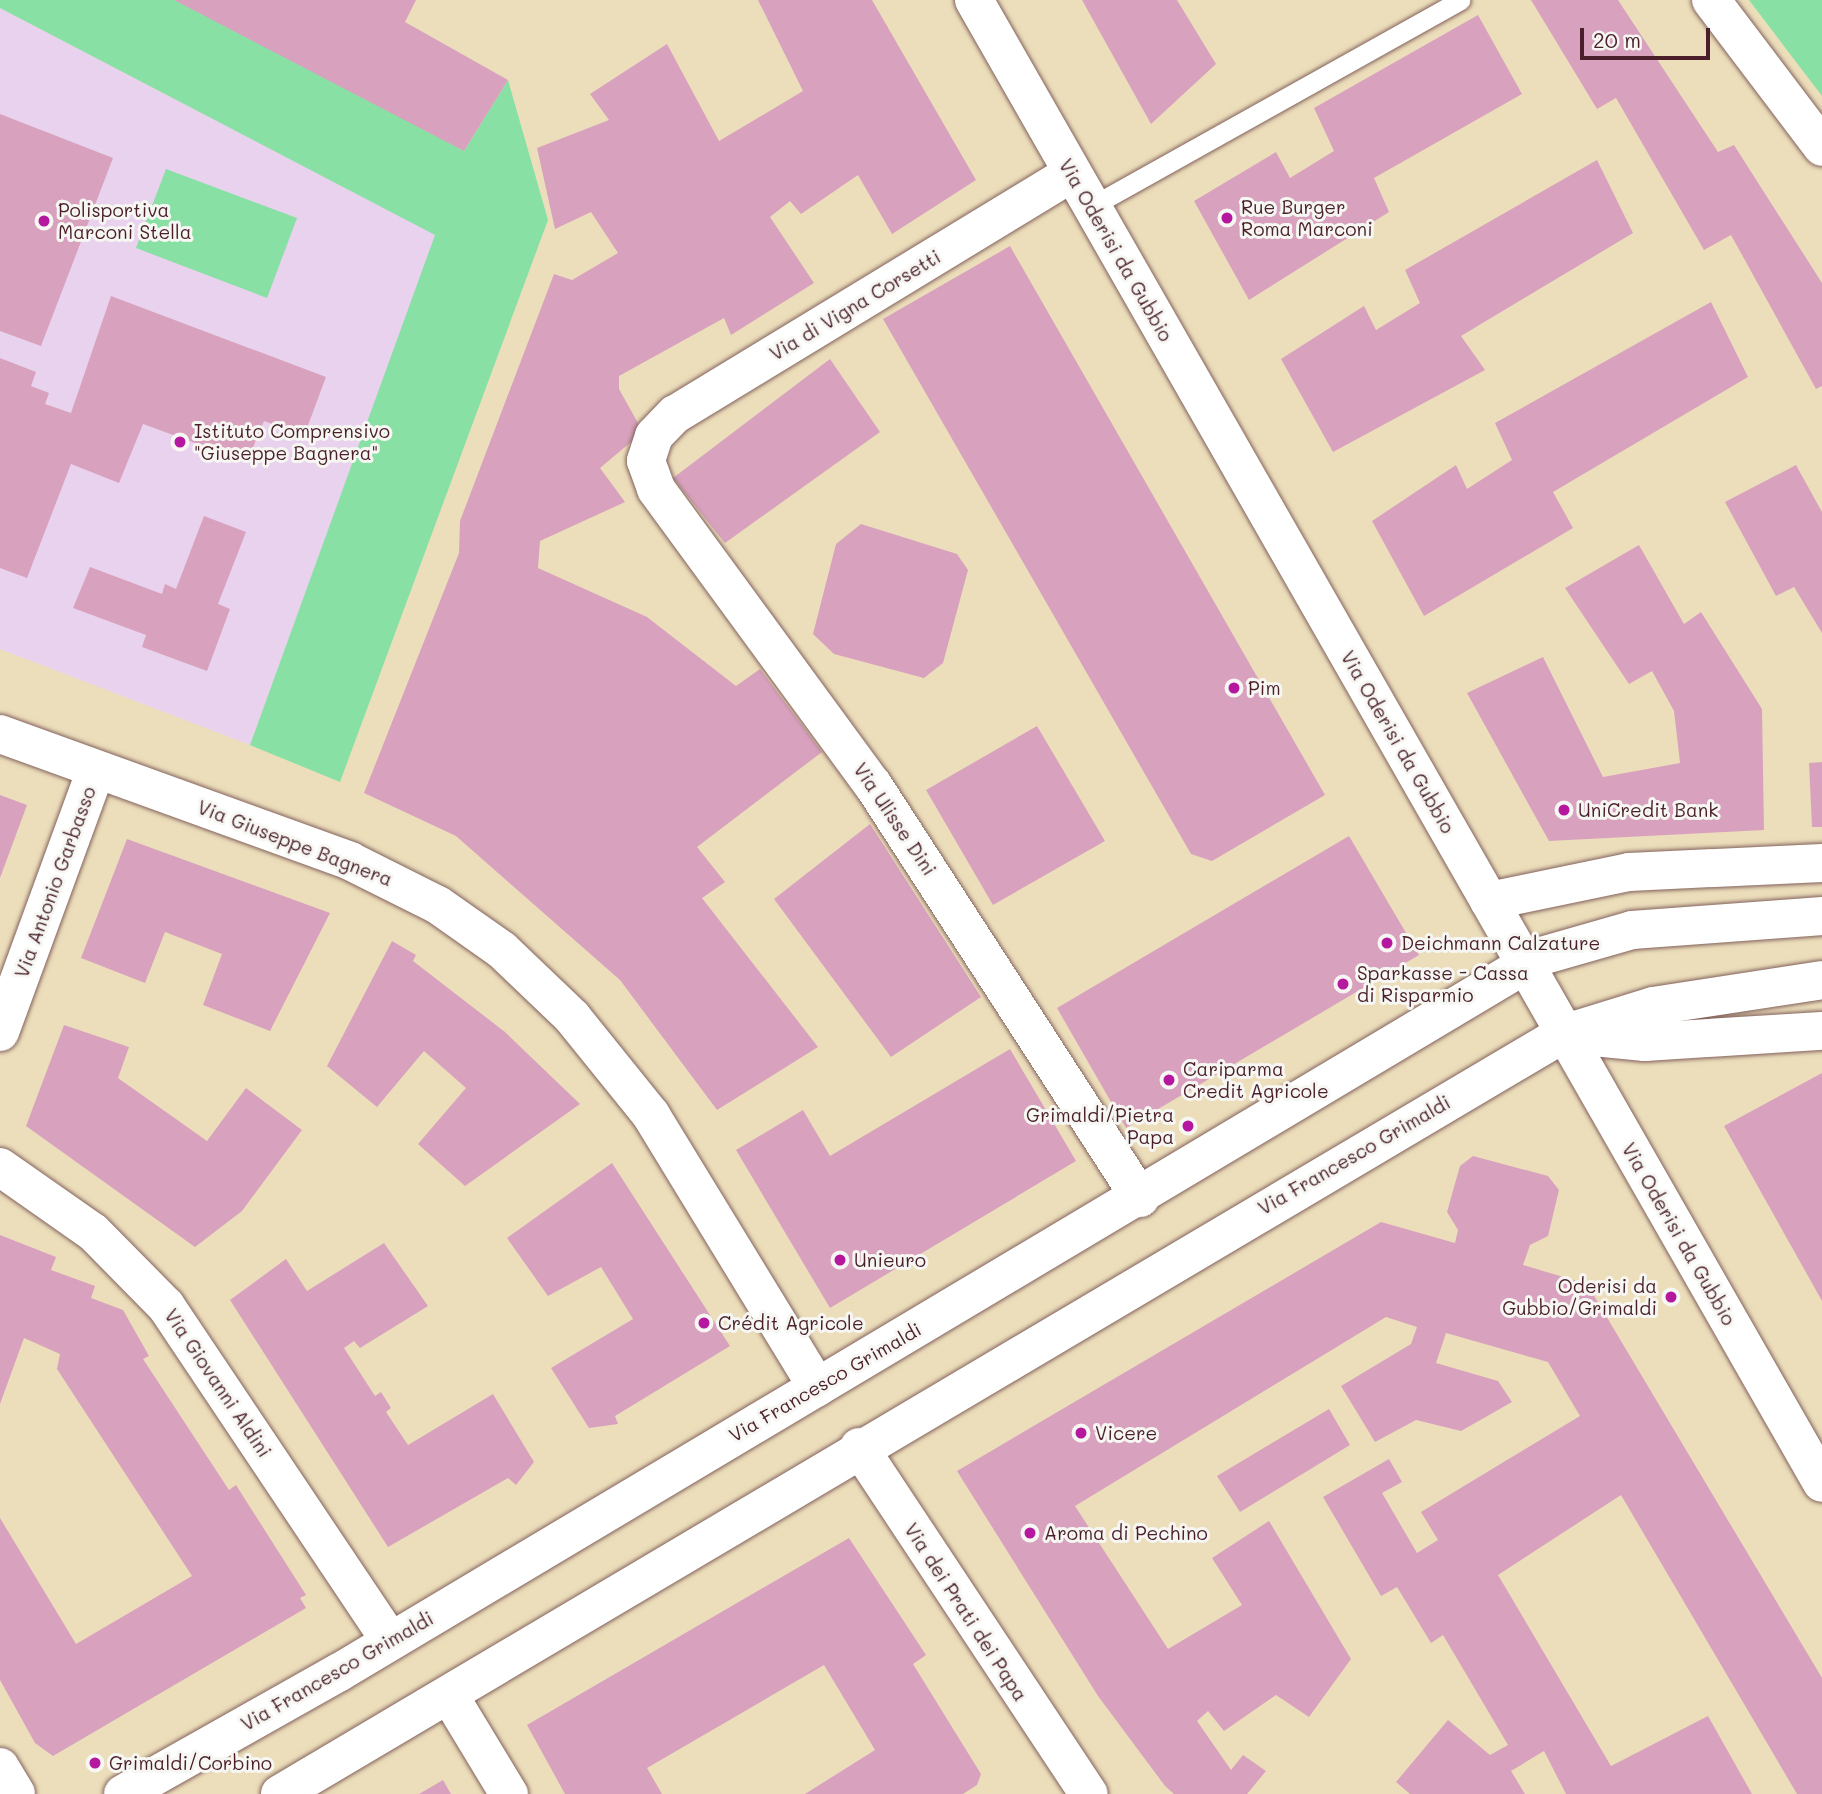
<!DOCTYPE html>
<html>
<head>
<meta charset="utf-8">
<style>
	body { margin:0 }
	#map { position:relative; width:1822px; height:1794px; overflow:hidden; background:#ecdebb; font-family:Mali,sans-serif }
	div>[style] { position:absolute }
	.built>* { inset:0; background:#e8d2ee }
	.green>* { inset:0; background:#88e0a5 }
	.building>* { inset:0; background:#d8a2be }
	.roads { filter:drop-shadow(0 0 2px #83625d) drop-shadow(0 0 2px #83625d) }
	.lane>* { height:19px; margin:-9.5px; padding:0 9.5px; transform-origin:9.5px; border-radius:9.5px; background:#fff }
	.street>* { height:38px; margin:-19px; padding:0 19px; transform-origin:19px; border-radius:19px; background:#fff }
	.secondary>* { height:38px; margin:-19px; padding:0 19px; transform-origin:19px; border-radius:19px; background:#fff }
	.primary>* { height:38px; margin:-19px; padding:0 19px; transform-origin:19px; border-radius:19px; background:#fff }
	.dots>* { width:19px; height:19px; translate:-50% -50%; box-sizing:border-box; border:4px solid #f6f6f2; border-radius:50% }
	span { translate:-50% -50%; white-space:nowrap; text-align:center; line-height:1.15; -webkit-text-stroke:6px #f6f6f2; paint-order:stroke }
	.poi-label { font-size:19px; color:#4a1f2b }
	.left { translate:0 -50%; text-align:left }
	.right { translate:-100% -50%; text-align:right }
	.street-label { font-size:19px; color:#4a1f2b }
	.scale { position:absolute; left:1580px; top:28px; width:130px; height:32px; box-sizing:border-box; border:4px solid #4a1f2b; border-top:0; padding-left:9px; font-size:21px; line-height:24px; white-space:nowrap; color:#4a1f2b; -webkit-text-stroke:5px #f6f6f2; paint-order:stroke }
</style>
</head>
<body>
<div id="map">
	<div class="built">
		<i style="clip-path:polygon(0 8px,436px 235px,250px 745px,0 649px)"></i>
	</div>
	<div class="green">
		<i style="clip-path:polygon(0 0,189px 0,464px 151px,508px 80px,548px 220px,340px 782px,250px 745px,435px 235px,0 8px)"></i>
		<i style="clip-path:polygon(1749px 0,1822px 0,1822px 96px)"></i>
		<i style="clip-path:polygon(166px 169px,297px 218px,267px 298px,136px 248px)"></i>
	</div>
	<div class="building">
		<i style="clip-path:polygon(174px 0,416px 0,405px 22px,508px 80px,464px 151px)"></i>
		<i style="clip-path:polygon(758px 0,872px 0,976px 180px,892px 234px,858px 175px,801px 214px,790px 201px,770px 217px,814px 283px,731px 335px,724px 318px,619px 376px,619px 389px,643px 432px,600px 468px,625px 502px,540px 541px,538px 568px,647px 617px,736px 686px,760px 669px,822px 752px,697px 847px,725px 882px,702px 898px,818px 1047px,717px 1110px,620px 980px,456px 836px,364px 793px,459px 553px,460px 521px,554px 274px,572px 280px,618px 253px,591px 212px,555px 229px,537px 148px,609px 120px,590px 94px,667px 44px,719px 141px,803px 91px)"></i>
		<i style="clip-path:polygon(1082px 0,1177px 0,1216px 64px,1151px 124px)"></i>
		<i style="clip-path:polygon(1531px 0,1618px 0,1718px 152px,1734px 145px,1822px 283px,1822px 386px,1816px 389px,1731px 235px,1704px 250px,1616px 98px,1597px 109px)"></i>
		<i style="clip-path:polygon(1478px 15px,1522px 94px,1374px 178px,1389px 212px,1249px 300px,1194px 201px,1276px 152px,1290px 178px,1334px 151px,1314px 108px)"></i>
		<i style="clip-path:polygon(0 114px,113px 158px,41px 346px,0 331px)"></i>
		<i style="clip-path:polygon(1597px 160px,1633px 233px,1461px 336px,1485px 370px,1333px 452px,1281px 359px,1364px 306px,1376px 330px,1420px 303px,1405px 270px)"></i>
		<i style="clip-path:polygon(1010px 246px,1325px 795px,1212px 861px,1191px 854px,883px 319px)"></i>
		<i style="clip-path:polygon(111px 296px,326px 377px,304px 436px,264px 421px,247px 462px,143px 424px,119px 483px,71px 464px,27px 578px,0 568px,0 358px,36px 372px,31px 386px,49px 393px,45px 404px,71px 413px)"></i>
		<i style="clip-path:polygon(1711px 302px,1748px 377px,1553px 492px,1573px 528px,1424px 616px,1372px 521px,1456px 465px,1467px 489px,1512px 460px,1495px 423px)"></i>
		<i style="clip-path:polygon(830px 359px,880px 432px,725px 543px,673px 478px)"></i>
		<i style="clip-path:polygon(1796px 465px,1822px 512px,1822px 633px,1794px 587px,1776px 596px,1725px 502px)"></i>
		<i style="clip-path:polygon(204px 516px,246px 532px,218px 604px,230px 609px,207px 671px,142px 647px,146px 635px,73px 608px,90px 567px,162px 594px,165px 584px,176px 589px)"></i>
		<i style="clip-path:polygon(861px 524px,957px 554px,968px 570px,943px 663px,924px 678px,834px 654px,813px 634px,836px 544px)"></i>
		<i style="clip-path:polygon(1639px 545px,1684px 624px,1701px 612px,1762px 709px,1764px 830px,1549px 841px,1467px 693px,1543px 657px,1603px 777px,1680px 763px,1674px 711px,1652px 671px,1629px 684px,1565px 588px)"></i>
		<i style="clip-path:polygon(1037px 726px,1105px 841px,993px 905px,926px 790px)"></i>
		<i style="clip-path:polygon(1822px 762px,1822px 827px,1812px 827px,1809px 763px)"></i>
		<i style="clip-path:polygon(0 795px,27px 805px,0 878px)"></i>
		<i style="clip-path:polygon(870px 824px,981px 997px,891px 1057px,774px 899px)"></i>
		<i style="clip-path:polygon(1349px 836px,1419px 955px,1126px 1128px,1057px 1008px)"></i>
		<i style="clip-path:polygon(127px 839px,330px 913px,270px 1031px,203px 1005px,222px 954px,165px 932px,145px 983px,81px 958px)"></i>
		<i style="clip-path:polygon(392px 941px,416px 955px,413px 961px,505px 1032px,580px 1104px,465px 1186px,418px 1144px,466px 1088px,424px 1051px,377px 1107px,327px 1066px)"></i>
		<i style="clip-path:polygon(64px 1025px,129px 1047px,118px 1078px,207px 1141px,246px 1088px,302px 1130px,242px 1211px,195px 1247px,26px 1126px)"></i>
		<i style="clip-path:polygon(1010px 1049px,1076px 1161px,830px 1308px,736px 1150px,803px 1110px,830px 1156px)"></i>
		<i style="clip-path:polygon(1822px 1073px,1822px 1301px,1724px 1126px)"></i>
		<i style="clip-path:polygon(1473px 1156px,1548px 1176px,1559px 1190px,1548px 1236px,1530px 1245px,1523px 1265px,1587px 1284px,1822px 1678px,1822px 1794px,1797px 1794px,1621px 1495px,1498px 1575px,1611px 1766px,1708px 1716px,1752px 1794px,1566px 1794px,1544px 1751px,1511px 1771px,1525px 1794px,1410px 1794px,1396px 1782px,1448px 1720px,1490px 1755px,1508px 1745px,1443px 1635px,1431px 1643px,1397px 1587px,1381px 1596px,1323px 1497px,1389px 1459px,1402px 1482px,1382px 1493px,1417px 1553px,1438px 1540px,1421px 1512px,1580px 1416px,1548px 1362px,1446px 1333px,1436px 1363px,1498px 1381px,1512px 1402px,1461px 1431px,1416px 1420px,1375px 1442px,1341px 1386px,1411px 1344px,1417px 1327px,1386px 1317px,1075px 1506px,1168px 1649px,1242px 1605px,1212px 1558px,1269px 1521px,1351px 1659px,1309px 1717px,1276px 1695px,1224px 1731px,1208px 1711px,1197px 1721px,1231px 1770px,1243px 1755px,1266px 1771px,1247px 1794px,1174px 1794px,1165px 1786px,1098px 1696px,957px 1471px,1381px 1222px,1455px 1243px,1458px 1230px,1447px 1212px,1460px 1166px)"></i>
		<i style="clip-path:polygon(612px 1163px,730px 1346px,615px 1416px,618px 1424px,589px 1428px,551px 1368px,633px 1319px,601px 1267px,548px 1296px,507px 1238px)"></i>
		<i style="clip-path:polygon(0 1235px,56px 1257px,51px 1270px,95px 1286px,91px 1298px,123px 1310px,149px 1356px,143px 1359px,229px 1490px,236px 1485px,306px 1595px,300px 1598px,306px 1608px,53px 1756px,35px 1743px,0 1680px,0 1518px,76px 1644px,192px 1576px,57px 1369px,60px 1354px,24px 1338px,0 1404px)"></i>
		<i style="clip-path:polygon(384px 1243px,428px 1306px,360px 1348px,354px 1341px,344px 1348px,375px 1396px,381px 1392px,391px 1408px,386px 1412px,408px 1445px,493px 1394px,534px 1462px,516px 1485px,508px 1478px,388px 1547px,230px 1300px,286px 1259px,307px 1291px)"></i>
		<i style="clip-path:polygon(1329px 1409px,1350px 1445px,1240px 1512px,1217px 1476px)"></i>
		<i style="clip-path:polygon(849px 1538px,926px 1655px,913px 1664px,981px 1774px,977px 1785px,963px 1794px,805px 1794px,875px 1750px,824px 1665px,647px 1768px,662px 1794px,565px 1794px,527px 1725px)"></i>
		<i style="clip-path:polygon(443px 1780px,451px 1794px,419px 1794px)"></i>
	</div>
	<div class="roads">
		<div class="lane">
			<i style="left:1092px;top:206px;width:422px;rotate:-29.2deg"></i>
		</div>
		<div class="street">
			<i style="left:1711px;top:0;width:184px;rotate:52.9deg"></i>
			<i style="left:1072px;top:173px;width:464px;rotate:148.7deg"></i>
			<i style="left:675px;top:414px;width:30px;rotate:134deg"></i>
			<i style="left:654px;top:436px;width:26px;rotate:108deg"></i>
			<i style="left:646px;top:461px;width:30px;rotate:70deg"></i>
			<i style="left:656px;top:489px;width:367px;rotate:53.8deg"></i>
			<i style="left:873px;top:785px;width:492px;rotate:57.1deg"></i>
			<i style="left:0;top:734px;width:372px;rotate:19.9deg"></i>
			<i style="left:350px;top:861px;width:98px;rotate:26.6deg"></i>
			<i style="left:438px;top:905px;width:78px;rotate:35.1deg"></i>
			<i style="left:502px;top:950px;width:97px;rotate:43.7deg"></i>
			<i style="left:572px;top:1017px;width:126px;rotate:51.1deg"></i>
			<i style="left:651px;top:1115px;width:319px;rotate:58.6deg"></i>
			<i style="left:0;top:1032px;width:279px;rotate:-69.9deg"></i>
			<i style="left:0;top:1167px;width:113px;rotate:35deg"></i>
			<i style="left:93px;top:1232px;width:104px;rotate:45.4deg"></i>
			<i style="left:166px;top:1306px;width:403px;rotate:56.2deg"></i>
			<i style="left:859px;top:1447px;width:416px;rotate:56.5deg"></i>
			<i style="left:449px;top:1695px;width:116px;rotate:58.8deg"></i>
			<i style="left:0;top:1767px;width:31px;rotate:59deg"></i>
		</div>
		<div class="secondary">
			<i style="left:974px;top:0;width:1708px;rotate:60.24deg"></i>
			<i style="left:1489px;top:901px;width:143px;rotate:-11.7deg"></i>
			<i style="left:1629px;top:872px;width:193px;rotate:-2.7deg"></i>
			<i style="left:1563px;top:1034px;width:82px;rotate:5.6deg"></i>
			<i style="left:1645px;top:1042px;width:177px;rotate:-3.6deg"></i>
		</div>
		<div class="primary">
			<i style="left:123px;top:1794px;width:247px;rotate:-29.4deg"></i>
			<i style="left:338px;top:1673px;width:1397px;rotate:-30.82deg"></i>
			<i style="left:1538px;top:957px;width:98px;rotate:-16deg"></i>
			<i style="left:1632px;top:930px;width:191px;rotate:-4.2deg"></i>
			<i style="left:280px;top:1794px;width:1491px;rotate:-30.64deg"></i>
			<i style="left:1563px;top:1034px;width:94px;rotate:-17.3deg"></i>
			<i style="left:1653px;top:1006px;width:171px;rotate:-8.7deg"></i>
		</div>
	</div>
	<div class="dots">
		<i style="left:1227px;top:218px;background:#b5179e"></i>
		<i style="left:44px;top:221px;background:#b5179e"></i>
		<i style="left:180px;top:442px;background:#b5179e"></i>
		<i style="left:1234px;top:688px;background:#b5179e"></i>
		<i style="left:1564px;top:810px;background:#b5179e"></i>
		<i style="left:1387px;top:943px;background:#b5179e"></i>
		<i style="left:1343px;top:984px;background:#b5179e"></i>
		<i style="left:1169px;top:1080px;background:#b5179e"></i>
		<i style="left:1188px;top:1126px;background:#b5179e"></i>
		<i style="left:840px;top:1260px;background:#b5179e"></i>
		<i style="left:1671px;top:1297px;background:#b5179e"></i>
		<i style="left:704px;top:1323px;background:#b5179e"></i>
		<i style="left:1081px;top:1433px;background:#b5179e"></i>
		<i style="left:1030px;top:1533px;background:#b5179e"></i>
		<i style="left:95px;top:1763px;background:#b5179e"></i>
	</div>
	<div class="poi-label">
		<span class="left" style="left:1241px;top:218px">Rue Burger<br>Roma Marconi</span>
		<span class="left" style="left:58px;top:221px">Polisportiva<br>Marconi Stella</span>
		<span class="left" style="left:194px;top:442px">Istituto Comprensivo<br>"Giuseppe Bagnera"</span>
		<span class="left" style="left:1248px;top:688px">Pim</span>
		<span class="left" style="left:1578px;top:810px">UniCredit Bank</span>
		<span class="left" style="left:1401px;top:943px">Deichmann Calzature</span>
		<span class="left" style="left:1357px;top:984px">Sparkasse - Cassa<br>di Risparmio</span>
		<span class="left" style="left:1183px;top:1080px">Cariparma<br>Credit Agricole</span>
		<span class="right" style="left:1174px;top:1126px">Grimaldi/Pietra<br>Papa</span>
		<span class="left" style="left:854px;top:1260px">Unieuro</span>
		<span class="right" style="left:1657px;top:1297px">Oderisi da<br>Gubbio/Grimaldi</span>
		<span class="left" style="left:718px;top:1323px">Crédit Agricole</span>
		<span class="left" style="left:1095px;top:1433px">Vicere</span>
		<span class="left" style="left:1044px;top:1533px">Aroma di Pechino</span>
		<span class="left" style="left:109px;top:1763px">Grimaldi/Corbino</span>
	</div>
	<div class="street-label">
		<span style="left:1116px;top:250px;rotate:60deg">Via Oderisi da Gubbio</span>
		<span style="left:855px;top:305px;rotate:-31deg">Via di Vigna Corsetti</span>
		<span style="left:1398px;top:742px;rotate:60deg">Via Oderisi da Gubbio</span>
		<span style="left:895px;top:819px;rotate:56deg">Via Ulisse Dini</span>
		<span style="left:295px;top:843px;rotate:21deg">Via Giuseppe Bagnera</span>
		<span style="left:55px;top:882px;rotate:-70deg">Via Antonio Garbasso</span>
		<span style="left:1354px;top:1155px;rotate:-30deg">Via Francesco Grimaldi</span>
		<span style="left:1679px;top:1234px;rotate:60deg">Via Oderisi da Gubbio</span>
		<span style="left:825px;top:1382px;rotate:-30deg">Via Francesco Grimaldi</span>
		<span style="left:218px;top:1383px;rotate:56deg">Via Giovanni Aldini</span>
		<span style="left:966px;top:1612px;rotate:57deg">Via dei Prati dei Papa</span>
		<span style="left:337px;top:1671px;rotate:-30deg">Via Francesco Grimaldi</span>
	</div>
	<div class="scale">20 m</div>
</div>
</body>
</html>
